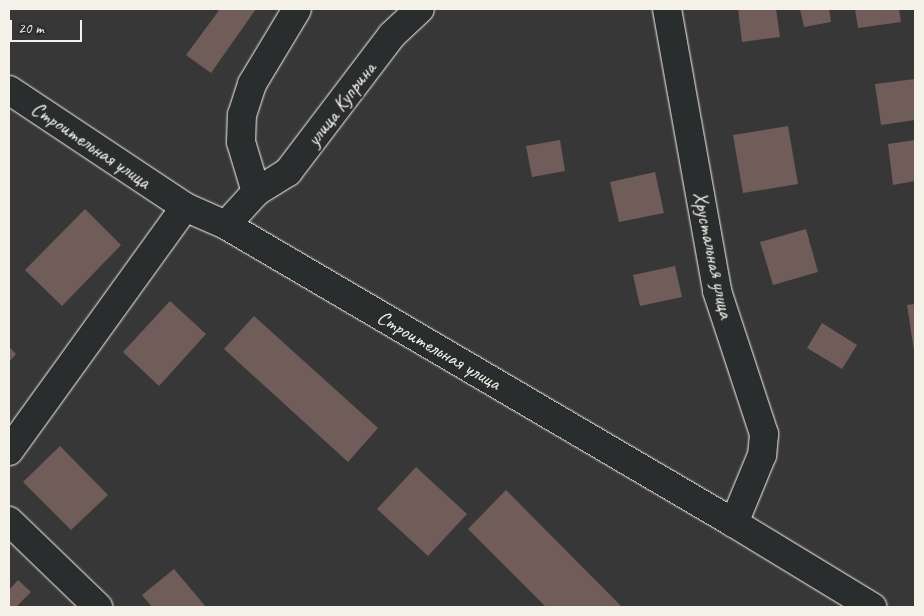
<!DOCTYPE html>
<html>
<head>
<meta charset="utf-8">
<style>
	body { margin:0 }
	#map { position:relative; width:924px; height:616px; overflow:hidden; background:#383737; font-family:Caveat,sans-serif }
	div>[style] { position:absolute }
	.building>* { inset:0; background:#705d5a }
	.roads { filter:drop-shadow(0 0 1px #f4f1e8) drop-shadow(0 0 1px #f4f1e8) }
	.minor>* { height:28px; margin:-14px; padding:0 14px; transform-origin:14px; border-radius:14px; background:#2a2d2e }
	.major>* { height:28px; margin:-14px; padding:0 14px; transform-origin:14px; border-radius:14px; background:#2a2d2e }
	span { translate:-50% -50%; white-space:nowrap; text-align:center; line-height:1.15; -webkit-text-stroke:4px #2a2d2e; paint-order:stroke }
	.street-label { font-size:20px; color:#f4f1e8 }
	.frame { position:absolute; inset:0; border:10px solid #f4f1e8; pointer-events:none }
	.scale { position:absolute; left:10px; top:20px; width:72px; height:22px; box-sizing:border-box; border:2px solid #f4f1e8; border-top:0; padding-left:6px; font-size:15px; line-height:18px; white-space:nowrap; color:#f4f1e8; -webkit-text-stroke:4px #2a2d2e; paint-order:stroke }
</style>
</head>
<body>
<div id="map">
	<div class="building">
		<i style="clip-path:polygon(220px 9px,256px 9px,211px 73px,186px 55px)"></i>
		<i style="clip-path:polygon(738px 9px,776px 9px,780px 37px,742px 42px)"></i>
		<i style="clip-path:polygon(800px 9px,829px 9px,831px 22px,804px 27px)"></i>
		<i style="clip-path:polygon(855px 9px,899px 9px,901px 22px,858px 28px)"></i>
		<i style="clip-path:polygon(915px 79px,915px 120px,881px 125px,875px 84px)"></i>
		<i style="clip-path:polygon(788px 126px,798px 184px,743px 193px,733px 135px)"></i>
		<i style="clip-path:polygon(560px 140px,565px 171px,532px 177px,526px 146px)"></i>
		<i style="clip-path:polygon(915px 140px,915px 181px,893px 185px,888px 144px)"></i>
		<i style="clip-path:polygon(655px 172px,664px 213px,619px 222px,610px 182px)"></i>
		<i style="clip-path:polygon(85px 209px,121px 245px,62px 306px,25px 270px)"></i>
		<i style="clip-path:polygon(806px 229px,818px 272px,773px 285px,760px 242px)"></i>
		<i style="clip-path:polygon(675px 266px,682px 297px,640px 306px,633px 275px)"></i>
		<i style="clip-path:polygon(170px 301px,206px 334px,159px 386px,123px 352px)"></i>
		<i style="clip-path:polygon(915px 304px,915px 351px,914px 351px,907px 305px)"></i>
		<i style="clip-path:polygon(254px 316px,378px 428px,348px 462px,224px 349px)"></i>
		<i style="clip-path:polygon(822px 323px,857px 345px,842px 369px,807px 348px)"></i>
		<i style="clip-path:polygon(9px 347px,16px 354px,9px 362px)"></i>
		<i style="clip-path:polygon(60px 446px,108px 495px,71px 530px,23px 482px)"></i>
		<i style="clip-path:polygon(416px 467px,467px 514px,428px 556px,377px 509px)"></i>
		<i style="clip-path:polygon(506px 490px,622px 607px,546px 607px,468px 529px)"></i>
		<i style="clip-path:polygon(174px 569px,206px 607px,152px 607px,142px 595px)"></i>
		<i style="clip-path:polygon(18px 580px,31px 592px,16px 607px,9px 607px,9px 590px)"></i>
	</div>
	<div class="roads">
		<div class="minor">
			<i style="left:667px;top:9px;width:286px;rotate:79.9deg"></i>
			<i style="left:717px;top:291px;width:151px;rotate:71.8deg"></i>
			<i style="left:764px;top:434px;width:21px;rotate:95deg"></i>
			<i style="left:762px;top:455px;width:74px;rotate:112.4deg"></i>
			<i style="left:256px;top:192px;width:38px;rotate:-32deg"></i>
			<i style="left:288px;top:172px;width:172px;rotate:-52.8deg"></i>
			<i style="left:392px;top:35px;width:38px;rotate:-43deg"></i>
			<i style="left:226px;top:225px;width:45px;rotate:-47.7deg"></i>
			<i style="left:256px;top:192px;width:52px;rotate:-106.7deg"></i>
			<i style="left:241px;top:142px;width:27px;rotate:-88deg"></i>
			<i style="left:242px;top:115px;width:33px;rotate:-72deg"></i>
			<i style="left:252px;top:84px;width:87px;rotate:-59deg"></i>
			<i style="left:9px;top:451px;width:301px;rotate:-54.2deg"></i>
			<i style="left:9px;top:521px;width:124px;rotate:44deg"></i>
		</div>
		<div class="major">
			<i style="left:9px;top:90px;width:211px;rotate:33.6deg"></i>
			<i style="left:185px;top:207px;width:45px;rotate:23.7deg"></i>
			<i style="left:226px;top:225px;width:589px;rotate:30.4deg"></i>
			<i style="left:734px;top:523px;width:162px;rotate:31.3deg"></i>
		</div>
	</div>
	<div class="street-label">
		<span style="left:341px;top:104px;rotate:-53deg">улица Куприна</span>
		<span style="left:91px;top:145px;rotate:34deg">Строительная улица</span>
		<span style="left:713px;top:255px;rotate:78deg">Хрустальная улица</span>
		<span style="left:439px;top:350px;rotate:30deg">Строительная улица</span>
	</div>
	<div class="frame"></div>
	<div class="scale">20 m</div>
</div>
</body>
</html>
